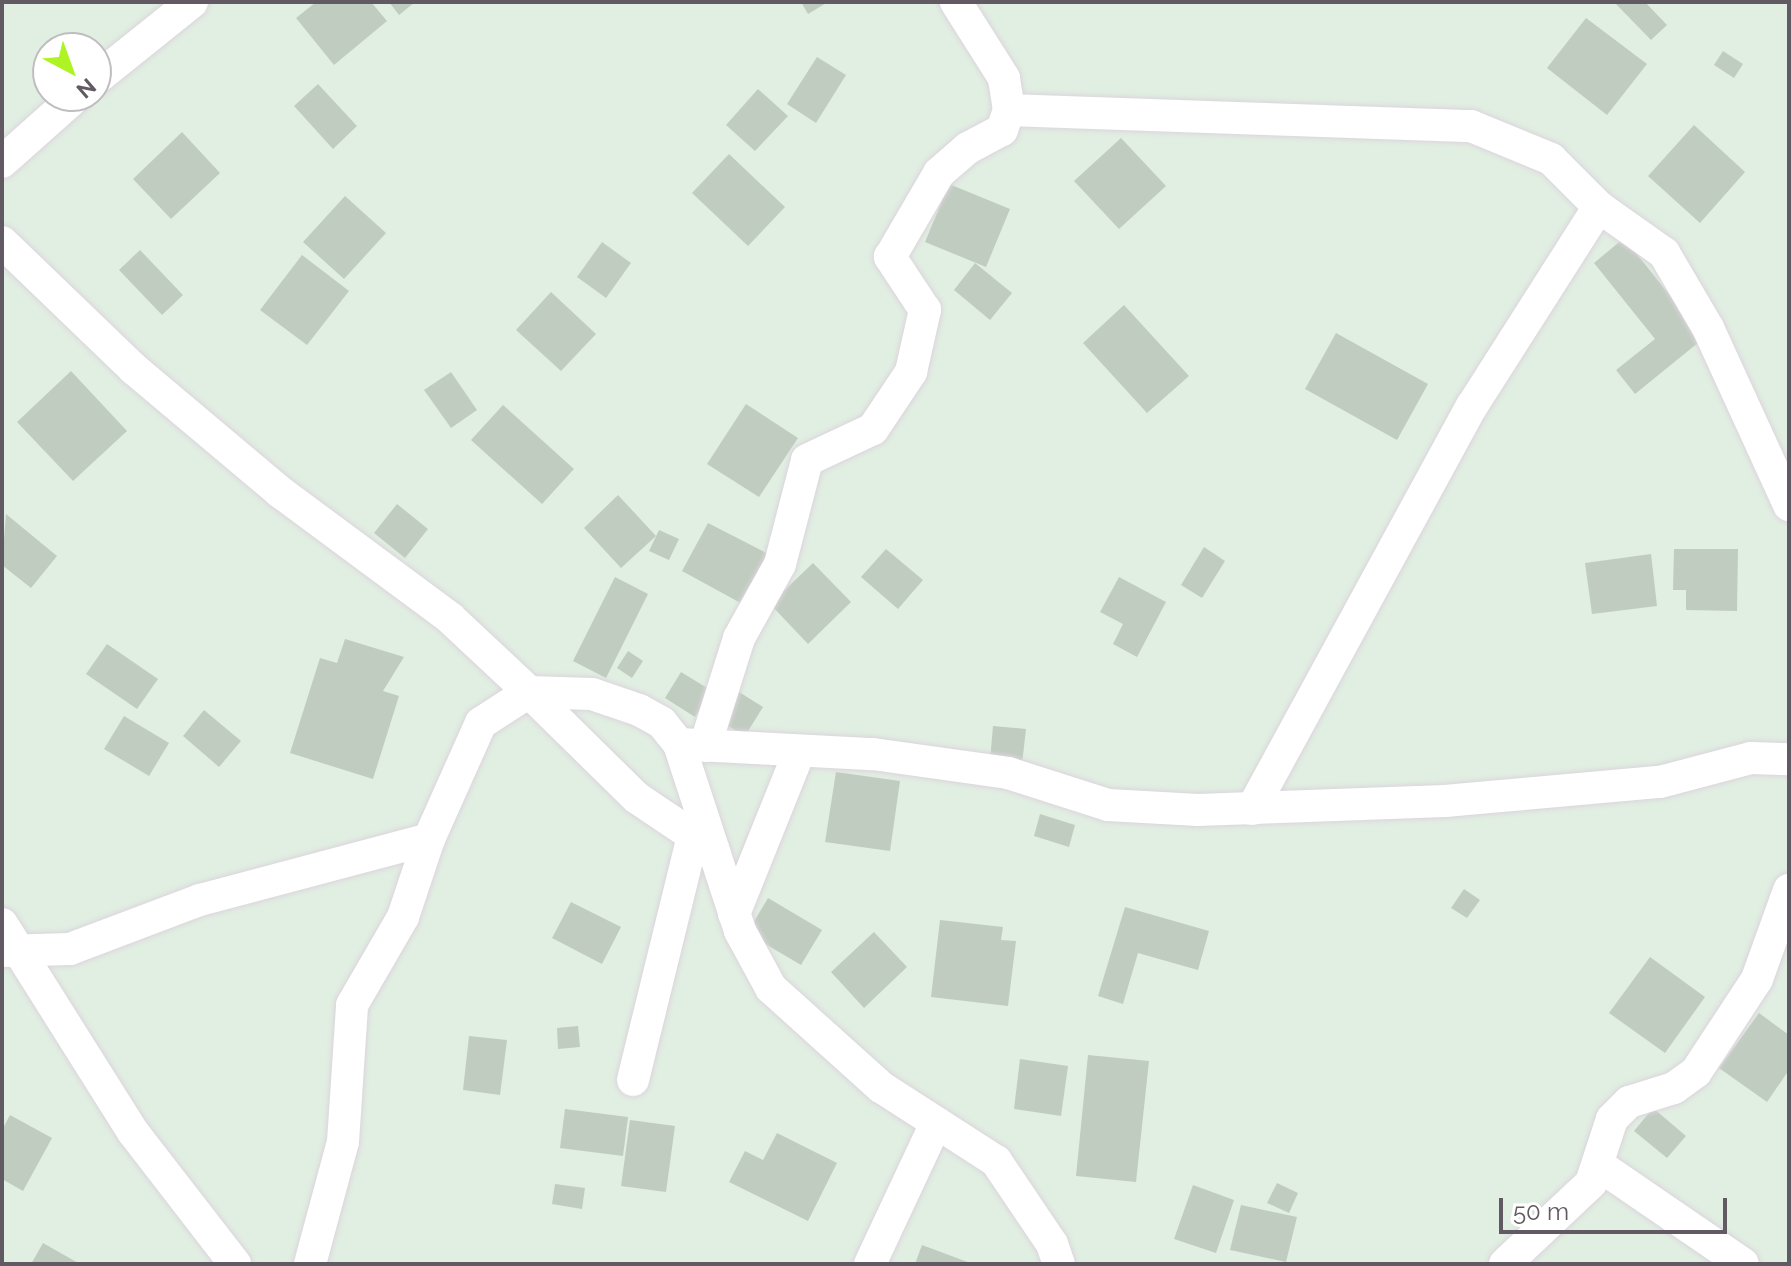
<!DOCTYPE html>
<html>
<head>
<meta charset="utf-8">
<style>
	body { margin:0 }
	#map { position:relative; width:1791px; height:1266px; overflow:hidden; background:#e1eee2; font-family:Raleway,sans-serif }
	div>[style] { position:absolute }
	.building>* { inset:0; background:#c1ccc0 }
	.roads { filter:drop-shadow(0 0 2px #dbd4dc) drop-shadow(0 0 2px #dbd4dc) }
	.minor>* { height:32px; margin:-16px; padding:0 16px; transform-origin:16px; border-radius:16px; background:#fff }
	span { translate:-50% -50%; white-space:nowrap; text-align:center; line-height:1.15; -webkit-text-stroke:6px #fff; paint-order:stroke }
	.frame { position:absolute; inset:0; border:4px solid #625a63; pointer-events:none }
	.north { position:absolute; left:32px; top:32px; width:80px; height:80px; box-sizing:border-box; background:#fff; border:2px solid #c0bdc1; border-radius:50%; rotate:139deg; font-size:22px; font-weight:700; line-height:32px; text-align:center; color:#625a63 }
	.north::after { content:''; display:block; margin:auto; width:28px; height:36px; background:#aef323; clip-path:polygon(50% 0,100% 100%,50% 72%,0 100%) }
	.scale { position:absolute; left:1499px; top:1198px; width:228px; height:36px; box-sizing:border-box; border:4px solid #625a63; border-top:0; padding-left:10px; font-size:24px; line-height:28px; white-space:nowrap; color:#625a63; -webkit-text-stroke:6px #fff; paint-order:stroke }
</style>
</head>
<body>
<div id="map">
	<div class="building">
		<i style="clip-path:polygon(316px 2px,371px 2px,387px 21px,334px 65px,296px 18px)"></i>
		<i style="clip-path:polygon(389px 2px,415px 2px,399px 15px)"></i>
		<i style="clip-path:polygon(801px 2px,828px 2px,808px 14px)"></i>
		<i style="clip-path:polygon(1614px 2px,1645px 2px,1667px 25px,1651px 40px)"></i>
		<i style="clip-path:polygon(1586px 18px,1647px 64px,1607px 115px,1547px 68px)"></i>
		<i style="clip-path:polygon(1723px 51px,1743px 64px,1734px 78px,1714px 65px)"></i>
		<i style="clip-path:polygon(817px 57px,846px 75px,816px 123px,787px 104px)"></i>
		<i style="clip-path:polygon(318px 84px,357px 126px,333px 149px,294px 106px)"></i>
		<i style="clip-path:polygon(758px 89px,788px 116px,755px 151px,726px 125px)"></i>
		<i style="clip-path:polygon(1694px 125px,1745px 172px,1700px 223px,1648px 176px)"></i>
		<i style="clip-path:polygon(182px 132px,220px 173px,171px 219px,133px 179px)"></i>
		<i style="clip-path:polygon(1121px 138px,1166px 186px,1119px 229px,1074px 181px)"></i>
		<i style="clip-path:polygon(729px 154px,785px 207px,748px 246px,692px 193px)"></i>
		<i style="clip-path:polygon(949px 184px,1010px 209px,986px 267px,925px 242px)"></i>
		<i style="clip-path:polygon(345px 196px,386px 233px,344px 279px,303px 242px)"></i>
		<i style="clip-path:polygon(1624px 238px,1704px 338px,1635px 394px,1616px 370px,1655px 339px,1594px 263px)"></i>
		<i style="clip-path:polygon(602px 242px,631px 263px,606px 298px,577px 277px)"></i>
		<i style="clip-path:polygon(140px 250px,183px 295px,162px 315px,119px 270px)"></i>
		<i style="clip-path:polygon(302px 255px,349px 291px,307px 345px,260px 310px)"></i>
		<i style="clip-path:polygon(975px 263px,1012px 293px,990px 320px,954px 290px)"></i>
		<i style="clip-path:polygon(551px 292px,596px 334px,561px 371px,516px 330px)"></i>
		<i style="clip-path:polygon(1124px 305px,1189px 376px,1147px 413px,1083px 343px)"></i>
		<i style="clip-path:polygon(1336px 333px,1428px 384px,1397px 440px,1305px 389px)"></i>
		<i style="clip-path:polygon(71px 371px,127px 431px,73px 481px,17px 422px)"></i>
		<i style="clip-path:polygon(451px 372px,477px 410px,451px 428px,424px 390px)"></i>
		<i style="clip-path:polygon(746px 404px,798px 438px,759px 497px,707px 464px)"></i>
		<i style="clip-path:polygon(503px 405px,574px 469px,542px 504px,471px 440px)"></i>
		<i style="clip-path:polygon(618px 495px,656px 536px,621px 568px,584px 528px)"></i>
		<i style="clip-path:polygon(397px 504px,428px 529px,405px 558px,374px 533px)"></i>
		<i style="clip-path:polygon(6px 514px,57px 556px,31px 588px,2px 565px)"></i>
		<i style="clip-path:polygon(708px 523px,774px 557px,748px 607px,682px 571px)"></i>
		<i style="clip-path:polygon(659px 530px,679px 539px,669px 560px,649px 551px)"></i>
		<i style="clip-path:polygon(1204px 547px,1225px 561px,1202px 598px,1181px 585px)"></i>
		<i style="clip-path:polygon(886px 549px,923px 580px,898px 609px,861px 577px)"></i>
		<i style="clip-path:polygon(1674px 549px,1738px 549px,1737px 611px,1686px 610px,1686px 590px,1673px 590px)"></i>
		<i style="clip-path:polygon(1651px 554px,1657px 606px,1592px 614px,1585px 563px)"></i>
		<i style="clip-path:polygon(813px 563px,851px 602px,808px 644px,770px 604px)"></i>
		<i style="clip-path:polygon(615px 577px,648px 594px,606px 678px,573px 661px)"></i>
		<i style="clip-path:polygon(1119px 577px,1166px 602px,1137px 657px,1113px 644px,1123px 624px,1100px 612px)"></i>
		<i style="clip-path:polygon(345px 639px,404px 657px,383px 691px,399px 696px,373px 779px,290px 753px,320px 658px,337px 663px)"></i>
		<i style="clip-path:polygon(107px 644px,158px 679px,137px 709px,86px 674px)"></i>
		<i style="clip-path:polygon(628px 651px,643px 661px,632px 678px,617px 668px)"></i>
		<i style="clip-path:polygon(681px 672px,712px 691px,695px 717px,665px 698px)"></i>
		<i style="clip-path:polygon(739px 692px,763px 707px,745px 736px,721px 722px)"></i>
		<i style="clip-path:polygon(204px 710px,241px 741px,219px 767px,183px 736px)"></i>
		<i style="clip-path:polygon(124px 716px,169px 743px,149px 776px,104px 749px)"></i>
		<i style="clip-path:polygon(993px 726px,1026px 729px,1022px 764px,990px 761px)"></i>
		<i style="clip-path:polygon(836px 772px,900px 781px,890px 851px,825px 842px)"></i>
		<i style="clip-path:polygon(1040px 814px,1075px 825px,1069px 847px,1034px 836px)"></i>
		<i style="clip-path:polygon(1464px 889px,1480px 900px,1467px 918px,1451px 908px)"></i>
		<i style="clip-path:polygon(768px 898px,822px 930px,801px 965px,747px 933px)"></i>
		<i style="clip-path:polygon(571px 902px,621px 927px,602px 964px,552px 938px)"></i>
		<i style="clip-path:polygon(1125px 907px,1209px 931px,1198px 970px,1138px 953px,1123px 1004px,1098px 996px)"></i>
		<i style="clip-path:polygon(940px 920px,1003px 927px,1001px 940px,1016px 941px,1008px 1006px,931px 997px)"></i>
		<i style="clip-path:polygon(874px 932px,907px 967px,864px 1008px,831px 972px)"></i>
		<i style="clip-path:polygon(1650px 957px,1705px 997px,1665px 1053px,1609px 1013px)"></i>
		<i style="clip-path:polygon(1759px 1013px,1789px 1035px,1789px 1070px,1767px 1102px,1719px 1068px)"></i>
		<i style="clip-path:polygon(578px 1026px,580px 1047px,558px 1049px,557px 1028px)"></i>
		<i style="clip-path:polygon(469px 1036px,507px 1040px,500px 1095px,463px 1090px)"></i>
		<i style="clip-path:polygon(1088px 1055px,1149px 1061px,1136px 1182px,1076px 1176px)"></i>
		<i style="clip-path:polygon(1020px 1059px,1068px 1066px,1061px 1116px,1014px 1109px)"></i>
		<i style="clip-path:polygon(1653px 1108px,1686px 1136px,1667px 1158px,1634px 1131px)"></i>
		<i style="clip-path:polygon(565px 1109px,628px 1117px,623px 1156px,560px 1148px)"></i>
		<i style="clip-path:polygon(10px 1115px,52px 1138px,23px 1191px,2px 1179px,2px 1130px)"></i>
		<i style="clip-path:polygon(630px 1120px,675px 1126px,666px 1192px,621px 1186px)"></i>
		<i style="clip-path:polygon(777px 1133px,837px 1163px,808px 1221px,729px 1182px,745px 1151px,763px 1160px)"></i>
		<i style="clip-path:polygon(1277px 1183px,1298px 1193px,1289px 1213px,1267px 1203px)"></i>
		<i style="clip-path:polygon(555px 1184px,585px 1188px,582px 1209px,552px 1204px)"></i>
		<i style="clip-path:polygon(1193px 1185px,1234px 1200px,1216px 1253px,1174px 1239px)"></i>
		<i style="clip-path:polygon(1241px 1205px,1297px 1217px,1286px 1262px,1230px 1250px)"></i>
		<i style="clip-path:polygon(43px 1243px,80px 1264px,31px 1264px)"></i>
		<i style="clip-path:polygon(922px 1245px,973px 1264px,915px 1264px)"></i>
	</div>
	<div class="roads">
		<div class="minor">
			<i style="left:96px;top:79px;width:123px;rotate:-38.7deg"></i>
			<i style="left:1009px;top:110px;width:462px;rotate:2deg"></i>
			<i style="left:1471px;top:126px;width:87px;rotate:22.4deg"></i>
			<i style="left:1551px;top:159px;width:68px;rotate:45deg"></i>
			<i style="left:1599px;top:207px;width:80px;rotate:35.3deg"></i>
			<i style="left:1664px;top:253px;width:87px;rotate:59.6deg"></i>
			<i style="left:1708px;top:328px;width:195px;rotate:65.4deg"></i>
			<i style="left:2px;top:162px;width:99px;rotate:-41.7deg"></i>
			<i style="left:2px;top:242px;width:183px;rotate:43.9deg"></i>
			<i style="left:134px;top:369px;width:191px;rotate:40.1deg"></i>
			<i style="left:280px;top:492px;width:212px;rotate:36.5deg"></i>
			<i style="left:450px;top:618px;width:108px;rotate:43.1deg"></i>
			<i style="left:529px;top:692px;width:63px;rotate:1.8deg"></i>
			<i style="left:592px;top:694px;width:50px;rotate:18.8deg"></i>
			<i style="left:639px;top:710px;width:26px;rotate:29deg"></i>
			<i style="left:662px;top:723px;width:27px;rotate:51deg"></i>
			<i style="left:679px;top:744px;width:194px;rotate:3deg"></i>
			<i style="left:873px;top:754px;width:136px;rotate:8deg"></i>
			<i style="left:1008px;top:773px;width:105px;rotate:17.7deg"></i>
			<i style="left:1108px;top:805px;width:90px;rotate:3.2deg"></i>
			<i style="left:1198px;top:810px;width:247px;rotate:-2.1deg"></i>
			<i style="left:1445px;top:801px;width:216px;rotate:-5.1deg"></i>
			<i style="left:1660px;top:782px;width:94px;rotate:-14.8deg"></i>
			<i style="left:1751px;top:758px;width:38px;rotate:2deg"></i>
			<i style="left:679px;top:744px;width:197px;rotate:71.9deg"></i>
			<i style="left:740px;top:931px;width:65px;rotate:61.5deg"></i>
			<i style="left:771px;top:988px;width:148px;rotate:42deg"></i>
			<i style="left:881px;top:1087px;width:137px;rotate:32.8deg"></i>
			<i style="left:996px;top:1161px;width:100px;rotate:56deg"></i>
			<i style="left:1052px;top:1244px;width:21px;rotate:71deg"></i>
			<i style="left:705px;top:746px;width:113px;rotate:-72.5deg"></i>
			<i style="left:739px;top:638px;width:85px;rotate:-61deg"></i>
			<i style="left:780px;top:564px;width:107px;rotate:-75.4deg"></i>
			<i style="left:807px;top:460px;width:73px;rotate:-25.2deg"></i>
			<i style="left:873px;top:429px;width:69px;rotate:-56.3deg"></i>
			<i style="left:911px;top:372px;width:64px;rotate:-77.3deg"></i>
			<i style="left:925px;top:310px;width:64px;rotate:-123.4deg"></i>
			<i style="left:890px;top:257px;width:97px;rotate:-59.7deg"></i>
			<i style="left:939px;top:173px;width:38px;rotate:-41deg"></i>
			<i style="left:968px;top:148px;width:38px;rotate:-28deg"></i>
			<i style="left:1002px;top:130px;width:21px;rotate:-71deg"></i>
			<i style="left:1009px;top:110px;width:32px;rotate:-99deg"></i>
			<i style="left:1004px;top:78px;width:90px;rotate:-122.3deg"></i>
			<i style="left:1252px;top:809px;width:459px;rotate:-61.4deg"></i>
			<i style="left:1472px;top:406px;width:236px;rotate:-57.5deg"></i>
			<i style="left:734px;top:914px;width:175px;rotate:-68.1deg"></i>
			<i style="left:2px;top:924px;width:246px;rotate:57.8deg"></i>
			<i style="left:133px;top:1132px;width:167px;rotate:52.3deg"></i>
			<i style="left:2px;top:951px;width:68px;rotate:-1.7deg"></i>
			<i style="left:70px;top:949px;width:139px;rotate:-20.7deg"></i>
			<i style="left:200px;top:900px;width:237px;rotate:-14.9deg"></i>
			<i style="left:633px;top:1080px;width:251px;rotate:-76.2deg"></i>
			<i style="left:1600px;top:1166px;width:173px;rotate:34.4deg"></i>
			<i style="left:310px;top:1264px;width:126px;rotate:-74.9deg"></i>
			<i style="left:343px;top:1142px;width:137px;rotate:-86.2deg"></i>
			<i style="left:352px;top:1005px;width:102px;rotate:-59.9deg"></i>
			<i style="left:403px;top:917px;width:82px;rotate:-71.6deg"></i>
			<i style="left:429px;top:839px;width:127px;rotate:-65.9deg"></i>
			<i style="left:481px;top:723px;width:57px;rotate:-32.9deg"></i>
			<i style="left:529px;top:692px;width:151px;rotate:44.5deg"></i>
			<i style="left:637px;top:798px;width:92px;rotate:33.9deg"></i>
			<i style="left:870px;top:1264px;width:156px;rotate:-64.9deg"></i>
			<i style="left:1505px;top:1264px;width:118px;rotate:-43.3deg"></i>
			<i style="left:1591px;top:1183px;width:67px;rotate:-71.8deg"></i>
			<i style="left:1612px;top:1119px;width:24px;rotate:-45deg"></i>
			<i style="left:1629px;top:1102px;width:47px;rotate:-17.3deg"></i>
			<i style="left:1674px;top:1088px;width:27px;rotate:-36deg"></i>
			<i style="left:1696px;top:1072px;width:111px;rotate:-56.7deg"></i>
			<i style="left:1757px;top:979px;width:95px;rotate:-70.2deg"></i>
		</div>
	</div>
	<div class="frame"></div>
	<div class="north">N</div>
	<div class="scale">50 m</div>
</div>
</body>
</html>
